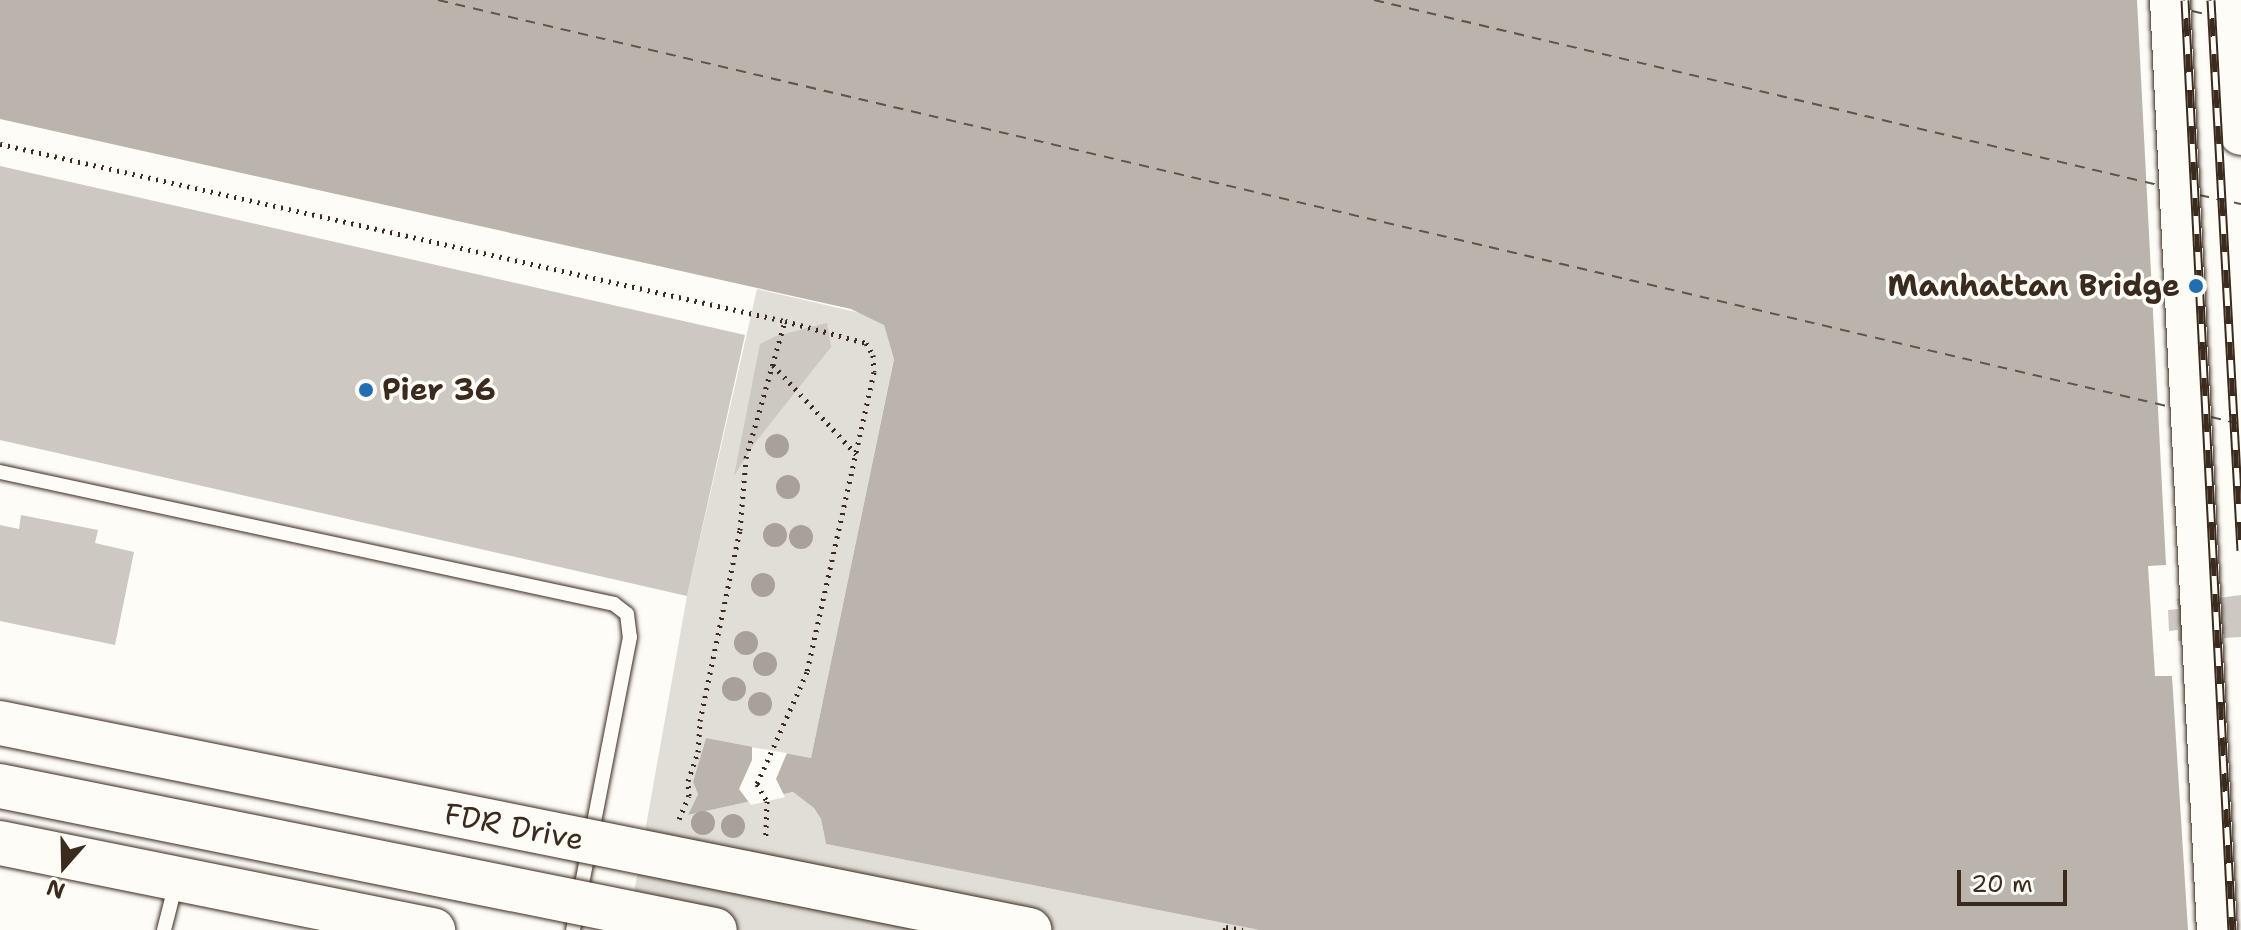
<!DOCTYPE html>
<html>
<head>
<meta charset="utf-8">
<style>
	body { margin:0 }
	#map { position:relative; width:2241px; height:930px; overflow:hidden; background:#fdfcf7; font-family:"Shantell Sans",sans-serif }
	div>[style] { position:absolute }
	.green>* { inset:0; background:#e1ded7 }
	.water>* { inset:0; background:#bbb4ad }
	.pier>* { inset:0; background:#fdfcf7 }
	.ferry>* { height:2px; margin-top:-1px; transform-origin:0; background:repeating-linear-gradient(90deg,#615349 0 10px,transparent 0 18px) }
	.building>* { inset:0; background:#cdc8c2 }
	.path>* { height:5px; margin-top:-2.5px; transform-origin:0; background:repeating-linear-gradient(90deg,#3b2a1e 0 2px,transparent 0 8px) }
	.roads { filter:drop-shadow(0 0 2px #3b2a1e) drop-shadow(0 0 2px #3b2a1e) }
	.service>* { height:14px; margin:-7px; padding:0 7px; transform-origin:7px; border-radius:7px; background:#fdfcf7 }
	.secondary>* { height:40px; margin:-20px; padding:0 20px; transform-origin:20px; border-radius:20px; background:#fdfcf7 }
	.primary>* { height:44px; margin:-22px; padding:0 22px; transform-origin:22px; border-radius:22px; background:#fdfcf7 }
	.rail>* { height:9px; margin-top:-4.5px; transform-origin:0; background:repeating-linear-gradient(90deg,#fdfcf7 0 18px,#3b2a1e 0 36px); box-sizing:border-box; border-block:2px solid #3b2a1e }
	.bridges { filter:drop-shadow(0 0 2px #3b2a1e) drop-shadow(0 0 2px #3b2a1e) }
	.motorway-bridge>* { height:44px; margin:-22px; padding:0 22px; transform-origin:22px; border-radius:22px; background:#fdfcf7 }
	.trees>* { width:24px; height:24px; margin:-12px; border-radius:50%; background:#a9a199 }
	.dots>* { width:22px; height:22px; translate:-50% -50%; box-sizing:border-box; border:4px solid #fdfcf7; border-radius:50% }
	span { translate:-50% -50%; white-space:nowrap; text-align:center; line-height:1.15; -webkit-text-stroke:7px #fdfcf7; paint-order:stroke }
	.poi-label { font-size:30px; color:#3b2a1e; font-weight:700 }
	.right { translate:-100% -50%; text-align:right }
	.left { translate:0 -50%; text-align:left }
	.street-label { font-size:30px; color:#3b2a1e }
	.north { position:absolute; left:24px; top:826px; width:80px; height:80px; -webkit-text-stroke:6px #fdfcf7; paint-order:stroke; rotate:200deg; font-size:22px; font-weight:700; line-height:32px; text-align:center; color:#3b2a1e }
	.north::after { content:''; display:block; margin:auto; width:28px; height:36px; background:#3b2a1e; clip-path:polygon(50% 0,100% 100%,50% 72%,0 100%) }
	.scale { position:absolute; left:1957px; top:870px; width:110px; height:36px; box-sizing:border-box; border:4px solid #3b2a1e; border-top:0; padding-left:10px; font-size:24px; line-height:28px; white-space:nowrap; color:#3b2a1e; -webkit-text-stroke:6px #fdfcf7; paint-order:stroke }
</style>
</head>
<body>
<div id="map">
	<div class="green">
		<i style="clip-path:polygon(757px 289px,869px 315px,884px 325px,894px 358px,811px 758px,706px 738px,693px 782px,698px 794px,688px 815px,793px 792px,814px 808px,821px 819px,826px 844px,1259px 930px,676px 930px,629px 921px,687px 596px)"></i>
	</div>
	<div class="water">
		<i style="clip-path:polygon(0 0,2241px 0,2241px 930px,1259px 930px,826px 844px,821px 819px,814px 808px,793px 792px,688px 815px,698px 794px,693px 782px,706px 738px,811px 758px,894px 359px,884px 325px,851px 309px,0 119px)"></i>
	</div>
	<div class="pier">
		<i style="clip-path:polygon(2137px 0,2241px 0,2241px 930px,2188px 930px,2172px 676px,2155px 676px,2148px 566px,2166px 565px)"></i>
		<i style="clip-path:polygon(752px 747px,787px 753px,776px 779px,785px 797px,751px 805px,739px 789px,752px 760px)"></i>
	</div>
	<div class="ferry">
		<i style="left:438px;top:0;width:1779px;rotate:13.22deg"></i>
		<i style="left:1374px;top:0;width:810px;rotate:13.28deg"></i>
		<i style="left:2192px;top:11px;width:22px;rotate:13deg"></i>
		<i style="left:2199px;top:195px;width:43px;rotate:12.1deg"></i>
		<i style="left:2211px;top:417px;width:31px;rotate:13deg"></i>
	</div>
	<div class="building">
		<i style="clip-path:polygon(0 166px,745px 335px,687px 596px,0 440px)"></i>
		<i style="clip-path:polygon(827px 323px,831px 347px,754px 444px,734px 476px,760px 344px,776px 336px)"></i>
		<i style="clip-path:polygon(21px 515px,98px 530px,95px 543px,134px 552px,115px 645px,0 621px,0 525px,19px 529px)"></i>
		<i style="clip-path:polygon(2241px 595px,2241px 637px,2224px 638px,2224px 634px,2178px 641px,2178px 630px,2169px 631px,2168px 610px,2178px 609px,2177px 599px,2197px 597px,2197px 601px)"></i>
	</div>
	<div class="path">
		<i style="left:0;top:144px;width:805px;rotate:12.71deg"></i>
		<i style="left:785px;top:321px;width:84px;rotate:15.2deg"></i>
		<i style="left:866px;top:343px;width:14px;rotate:60deg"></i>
		<i style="left:873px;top:355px;width:17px;rotate:87deg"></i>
		<i style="left:874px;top:372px;width:307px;rotate:102.6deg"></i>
		<i style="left:807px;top:672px;width:123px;rotate:114.1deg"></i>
		<i style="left:757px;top:784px;width:20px;rotate:60deg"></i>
		<i style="left:767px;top:801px;width:37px;rotate:92deg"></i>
		<i style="left:773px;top:365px;width:122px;rotate:47deg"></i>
		<i style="left:679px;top:819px;width:25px;rotate:-67deg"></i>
		<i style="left:689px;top:796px;width:15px;rotate:-94deg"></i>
		<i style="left:688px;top:781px;width:31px;rotate:-71deg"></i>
		<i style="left:698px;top:752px;width:31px;rotate:-86deg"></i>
		<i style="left:700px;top:721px;width:195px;rotate:-78.2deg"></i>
		<i style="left:740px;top:530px;width:72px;rotate:-85.2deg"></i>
		<i style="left:746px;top:458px;width:142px;rotate:-74.1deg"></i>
		<i style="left:1225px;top:930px;width:3px;rotate:-72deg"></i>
		<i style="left:1226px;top:927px;width:17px;rotate:10deg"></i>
	</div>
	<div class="roads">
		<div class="service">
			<i style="left:0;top:472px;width:628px;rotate:12.13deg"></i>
			<i style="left:614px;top:604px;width:16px;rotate:38deg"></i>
			<i style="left:627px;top:614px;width:23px;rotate:83deg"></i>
			<i style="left:630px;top:637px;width:298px;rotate:101deg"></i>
			<i style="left:164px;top:930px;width:49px;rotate:-75.7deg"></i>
		</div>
		<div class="secondary">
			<i style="left:2170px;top:0;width:931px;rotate:87.11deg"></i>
		</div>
		<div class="primary">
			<i style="left:2234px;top:0;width:133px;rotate:87deg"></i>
			<i style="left:0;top:843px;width:442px;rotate:11.4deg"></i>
		</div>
	</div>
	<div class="rail">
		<i style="left:2185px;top:0;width:931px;rotate:87.11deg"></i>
		<i style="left:2211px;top:0;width:551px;rotate:86.88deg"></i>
	</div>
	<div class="bridges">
		<div class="motorway-bridge">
			<i style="left:0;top:723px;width:1050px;rotate:11.37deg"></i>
			<i style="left:0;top:786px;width:729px;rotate:11.39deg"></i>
		</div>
	</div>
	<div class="trees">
		<i style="left:777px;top:446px"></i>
		<i style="left:788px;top:487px"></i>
		<i style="left:775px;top:535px"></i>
		<i style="left:801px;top:537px"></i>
		<i style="left:763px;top:585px"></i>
		<i style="left:746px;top:643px"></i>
		<i style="left:765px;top:664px"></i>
		<i style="left:734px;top:689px"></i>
		<i style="left:760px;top:704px"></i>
		<i style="left:703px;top:823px"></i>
		<i style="left:733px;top:826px"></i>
	</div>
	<div class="dots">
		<i style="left:2196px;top:286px;background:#1f6fb2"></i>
		<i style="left:366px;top:390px;background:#1f6fb2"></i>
	</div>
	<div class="poi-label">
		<span class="right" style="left:2180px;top:286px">Manhattan Bridge</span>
		<span class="left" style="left:382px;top:390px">Pier 36</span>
	</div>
	<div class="street-label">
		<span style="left:514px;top:827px;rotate:11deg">FDR Drive</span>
	</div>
	<div class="north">N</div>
	<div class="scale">20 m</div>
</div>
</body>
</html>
